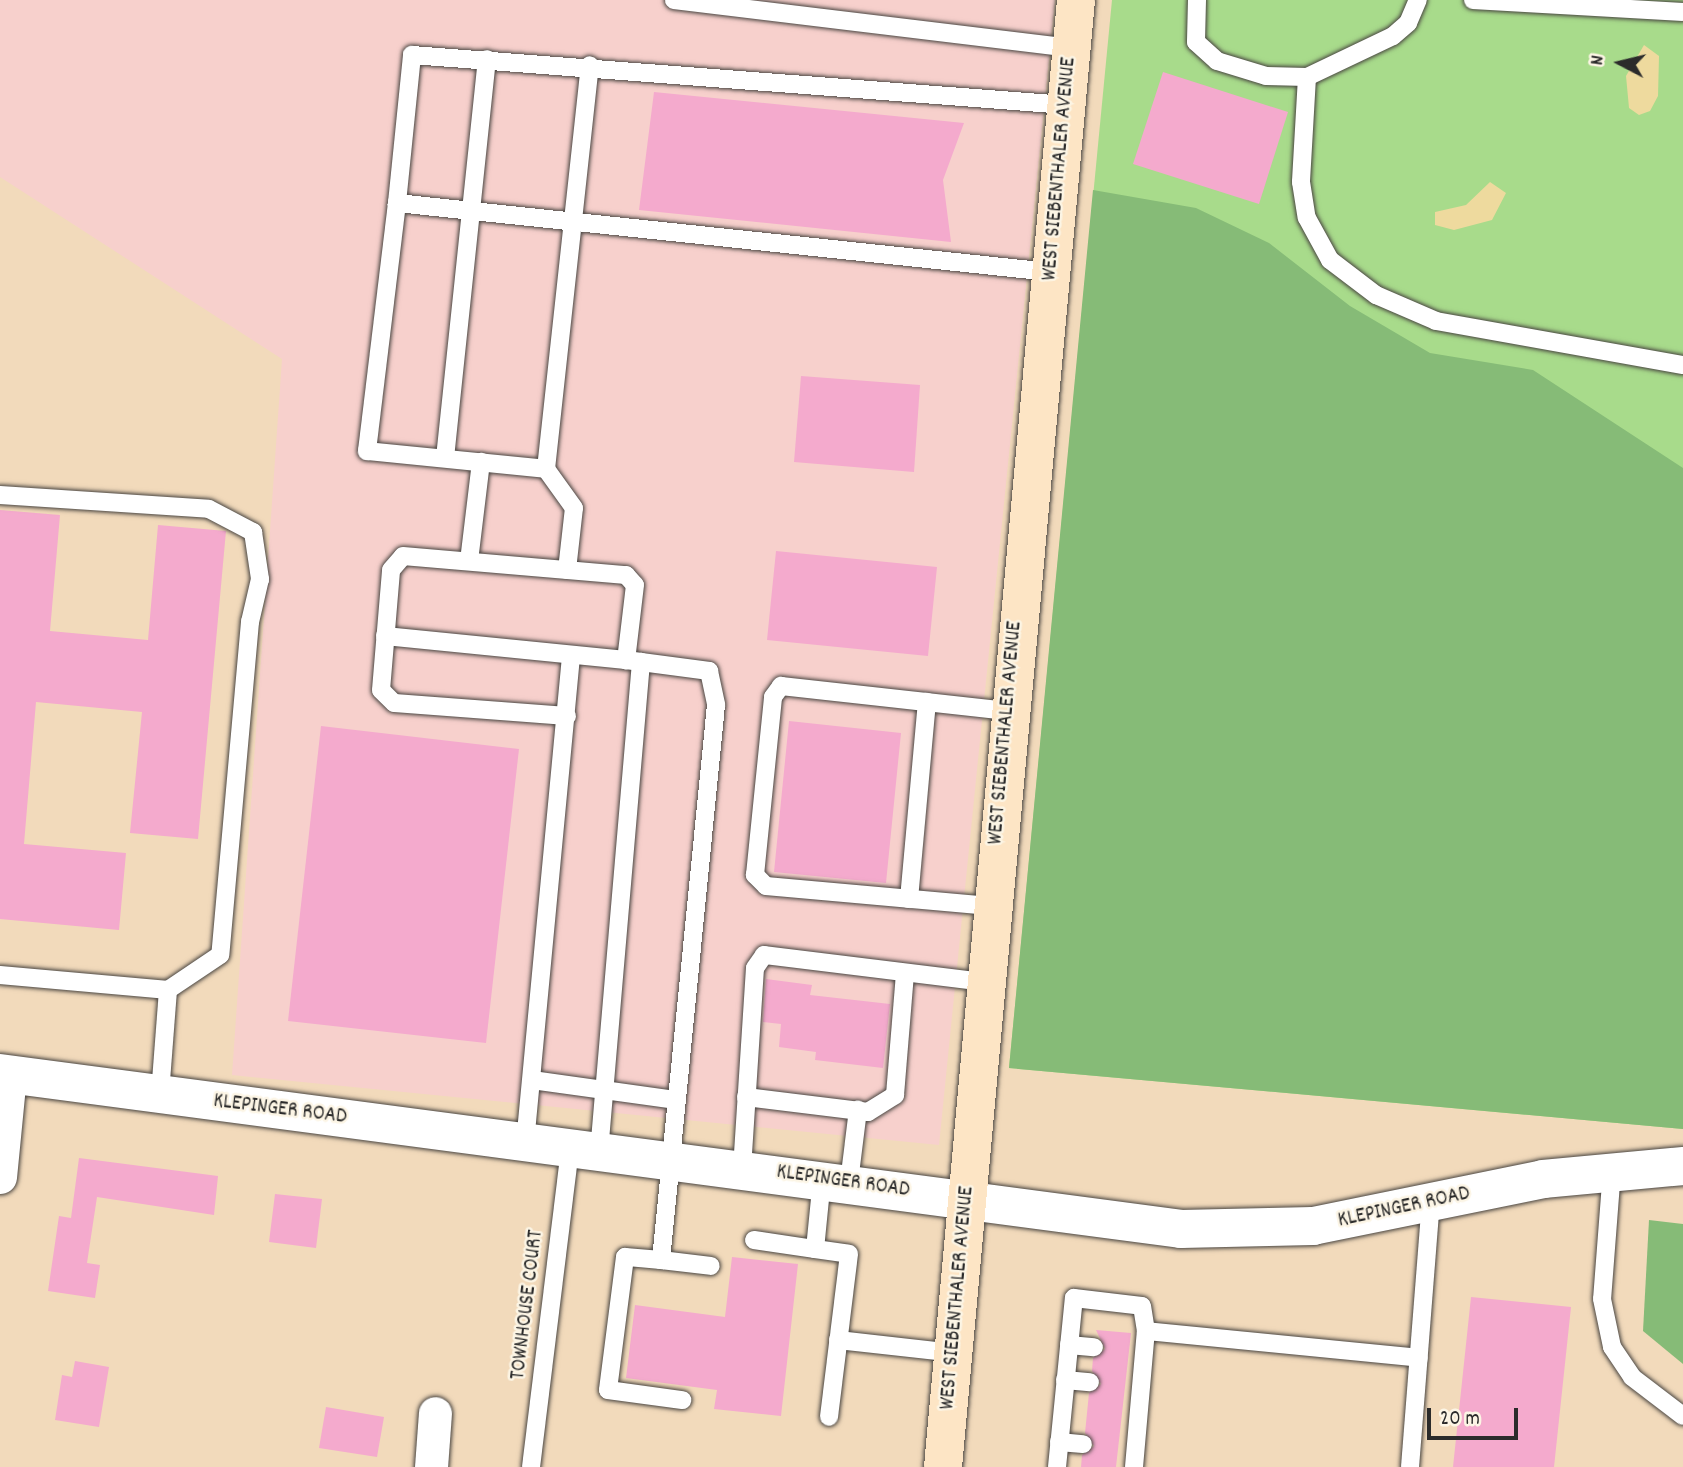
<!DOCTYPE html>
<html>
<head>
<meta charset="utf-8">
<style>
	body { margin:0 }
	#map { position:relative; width:1683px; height:1467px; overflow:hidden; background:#f2dabb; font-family:Dekko,sans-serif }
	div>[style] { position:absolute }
	.built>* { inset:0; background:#f7d0cc }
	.green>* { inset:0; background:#a8db8b }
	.forest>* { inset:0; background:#86bb77 }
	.sand>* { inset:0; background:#eeda9e }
	.building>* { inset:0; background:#f4aacd }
	.roads { filter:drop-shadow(0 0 2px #494541) drop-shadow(0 0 2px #494541) }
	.service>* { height:18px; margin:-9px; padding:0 9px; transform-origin:9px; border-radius:9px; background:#fff }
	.minor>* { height:33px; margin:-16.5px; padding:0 16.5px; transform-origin:16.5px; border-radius:16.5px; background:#fff }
	.tertiary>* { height:38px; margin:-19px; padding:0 19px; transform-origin:19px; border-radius:19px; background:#fff }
	.secondary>* { height:38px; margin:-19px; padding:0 19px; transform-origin:19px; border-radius:19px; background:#fde5c5 }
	span { translate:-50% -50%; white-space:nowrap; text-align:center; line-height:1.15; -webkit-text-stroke:5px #fcf5e5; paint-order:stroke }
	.street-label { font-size:21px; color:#2b2b2b }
	.north { position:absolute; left:1585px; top:28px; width:70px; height:70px; -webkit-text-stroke:5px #fcf5e5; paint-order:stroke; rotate:277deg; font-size:19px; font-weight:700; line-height:28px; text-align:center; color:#2b2b2b }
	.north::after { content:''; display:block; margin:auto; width:24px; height:32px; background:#2b2b2b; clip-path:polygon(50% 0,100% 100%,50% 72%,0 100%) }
	.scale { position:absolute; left:1427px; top:1408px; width:91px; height:32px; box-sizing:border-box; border:4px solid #2b2b2b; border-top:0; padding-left:9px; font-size:21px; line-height:24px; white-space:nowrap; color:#2b2b2b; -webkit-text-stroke:5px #fcf5e5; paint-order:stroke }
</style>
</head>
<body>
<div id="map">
	<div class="built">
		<i style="clip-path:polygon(0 0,1055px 0,939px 1145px,232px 1075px,282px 359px,0 177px)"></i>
	</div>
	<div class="green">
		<i style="clip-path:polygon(1112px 0,1683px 0,1683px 1129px,1009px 1068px)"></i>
	</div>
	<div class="forest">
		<i style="clip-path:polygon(1093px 190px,1196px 208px,1269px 243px,1350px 306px,1430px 353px,1533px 370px,1683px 468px,1683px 1129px,1009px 1068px)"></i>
		<i style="clip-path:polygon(1649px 1220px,1683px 1224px,1683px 1364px,1643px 1331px)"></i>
	</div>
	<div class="sand">
		<i style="clip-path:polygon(1644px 45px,1659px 56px,1658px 96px,1650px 111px,1639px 115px,1629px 108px,1626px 76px)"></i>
		<i style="clip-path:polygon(1490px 182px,1506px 193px,1492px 220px,1454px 230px,1435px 225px,1435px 212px,1466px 205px)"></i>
	</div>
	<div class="building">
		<i style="clip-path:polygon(1163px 72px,1288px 112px,1259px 204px,1133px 164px)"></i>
		<i style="clip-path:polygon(654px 92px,964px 123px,943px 180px,951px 242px,639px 210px)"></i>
		<i style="clip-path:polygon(801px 376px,920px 385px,914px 472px,794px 462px)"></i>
		<i style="clip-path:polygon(0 510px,60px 515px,50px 631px,148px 640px,158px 525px,226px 531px,198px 839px,130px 833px,142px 712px,36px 702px,24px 844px,126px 853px,119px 930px,0 919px)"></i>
		<i style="clip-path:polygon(776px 551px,937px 567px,928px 656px,767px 640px)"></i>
		<i style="clip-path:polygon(789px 721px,901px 733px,886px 883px,774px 872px)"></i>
		<i style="clip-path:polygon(321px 726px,519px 749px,486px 1043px,288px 1021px)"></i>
		<i style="clip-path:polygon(766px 979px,812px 985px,810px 995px,890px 1004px,883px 1068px,815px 1060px,816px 1052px,779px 1047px,781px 1024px,763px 1022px)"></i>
		<i style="clip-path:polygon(79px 1158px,218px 1176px,214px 1215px,97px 1197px,87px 1263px,100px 1265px,95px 1298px,48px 1291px,59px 1216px,71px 1218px)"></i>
		<i style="clip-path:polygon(275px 1194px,322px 1199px,316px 1248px,269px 1242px)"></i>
		<i style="clip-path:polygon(732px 1257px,798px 1264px,781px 1416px,714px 1409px,717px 1390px,626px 1378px,635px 1305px,725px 1317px)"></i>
		<i style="clip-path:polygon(1471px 1297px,1571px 1307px,1554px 1467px,1453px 1467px)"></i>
		<i style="clip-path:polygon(1096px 1330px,1131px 1333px,1116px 1467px,1081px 1467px,1082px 1455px,1094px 1446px,1085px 1433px,1089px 1393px,1101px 1384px,1092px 1371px,1093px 1358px,1105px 1349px)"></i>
		<i style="clip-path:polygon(75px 1361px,109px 1367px,99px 1427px,55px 1420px,62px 1375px,72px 1377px)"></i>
		<i style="clip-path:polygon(326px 1407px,384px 1417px,377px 1457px,319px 1448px)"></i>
	</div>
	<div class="roads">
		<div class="service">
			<i style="left:674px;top:0;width:400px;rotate:6.9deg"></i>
			<i style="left:1197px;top:0;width:42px;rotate:91.4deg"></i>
			<i style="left:1196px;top:42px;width:28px;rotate:42deg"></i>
			<i style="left:1217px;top:61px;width:51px;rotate:17deg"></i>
			<i style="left:1266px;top:76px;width:41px;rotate:1.4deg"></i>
			<i style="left:1307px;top:77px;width:95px;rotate:-25.5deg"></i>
			<i style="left:1393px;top:36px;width:20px;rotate:-41deg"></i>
			<i style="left:1408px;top:23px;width:25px;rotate:-67deg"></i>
			<i style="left:1473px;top:0;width:210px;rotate:3.3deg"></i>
			<i style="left:1307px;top:77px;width:105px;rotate:93.3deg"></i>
			<i style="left:1301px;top:182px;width:36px;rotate:81deg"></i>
			<i style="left:1307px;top:218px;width:48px;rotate:61.3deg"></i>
			<i style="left:1330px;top:260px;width:58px;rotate:37.3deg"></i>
			<i style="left:1376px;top:295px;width:65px;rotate:23.4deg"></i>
			<i style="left:1436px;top:321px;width:251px;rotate:10.1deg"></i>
			<i style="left:397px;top:203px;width:250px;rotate:96.9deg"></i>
			<i style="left:367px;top:451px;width:180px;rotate:5.7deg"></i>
			<i style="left:1050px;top:272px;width:657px;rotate:-173.97deg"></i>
			<i style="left:397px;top:203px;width:149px;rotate:-84.2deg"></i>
			<i style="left:412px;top:55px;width:656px;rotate:4.37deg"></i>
			<i style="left:445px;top:458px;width:401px;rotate:-84deg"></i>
			<i style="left:0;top:495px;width:209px;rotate:3.8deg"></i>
			<i style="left:209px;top:509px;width:50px;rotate:27.6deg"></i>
			<i style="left:253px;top:532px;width:48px;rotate:81.5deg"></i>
			<i style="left:260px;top:579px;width:44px;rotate:103.1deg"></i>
			<i style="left:250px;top:622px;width:334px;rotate:95.1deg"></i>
			<i style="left:220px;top:955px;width:63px;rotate:146.1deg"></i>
			<i style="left:469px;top:561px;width:100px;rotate:-83.1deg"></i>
			<i style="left:567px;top:570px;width:62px;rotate:-83.6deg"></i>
			<i style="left:574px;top:508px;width:48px;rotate:-125.7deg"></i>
			<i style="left:546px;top:469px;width:406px;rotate:-83.8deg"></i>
			<i style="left:385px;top:636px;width:242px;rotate:5.7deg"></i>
			<i style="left:567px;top:716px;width:173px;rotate:-175.7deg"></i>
			<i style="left:394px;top:703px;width:18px;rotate:-135deg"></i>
			<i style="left:381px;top:690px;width:120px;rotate:-85.2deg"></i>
			<i style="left:391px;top:570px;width:18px;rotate:-49deg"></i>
			<i style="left:403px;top:556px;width:224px;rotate:4.9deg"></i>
			<i style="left:626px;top:575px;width:13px;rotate:48deg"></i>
			<i style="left:635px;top:585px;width:76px;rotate:96.8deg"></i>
			<i style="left:626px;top:660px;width:84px;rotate:7.5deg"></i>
			<i style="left:709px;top:671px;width:35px;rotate:78deg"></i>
			<i style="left:716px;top:705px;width:558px;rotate:95.66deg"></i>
			<i style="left:661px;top:1260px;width:36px;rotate:-175deg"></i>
			<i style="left:625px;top:1257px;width:134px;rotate:97.3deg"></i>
			<i style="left:608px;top:1390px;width:75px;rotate:7.7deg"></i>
			<i style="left:909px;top:899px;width:198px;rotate:-84.8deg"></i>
			<i style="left:990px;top:906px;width:225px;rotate:-174.9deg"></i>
			<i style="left:766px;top:886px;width:16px;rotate:-135deg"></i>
			<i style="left:755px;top:875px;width:179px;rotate:-84.2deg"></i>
			<i style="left:773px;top:697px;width:14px;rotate:-54deg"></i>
			<i style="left:781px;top:686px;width:228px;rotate:6.3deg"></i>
			<i style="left:0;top:975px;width:169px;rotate:5.1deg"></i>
			<i style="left:168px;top:990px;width:104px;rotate:94.4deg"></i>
			<i style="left:532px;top:1080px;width:146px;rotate:7.9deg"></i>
			<i style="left:746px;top:1097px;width:123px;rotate:7deg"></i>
			<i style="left:868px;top:1112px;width:32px;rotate:-32deg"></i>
			<i style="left:895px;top:1095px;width:122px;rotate:-85.3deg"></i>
			<i style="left:525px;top:1143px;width:490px;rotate:-84.6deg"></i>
			<i style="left:599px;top:1152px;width:492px;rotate:-85.1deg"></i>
			<i style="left:742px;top:1169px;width:201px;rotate:-86.3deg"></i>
			<i style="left:755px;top:968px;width:16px;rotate:-55deg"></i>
			<i style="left:764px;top:955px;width:222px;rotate:7deg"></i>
			<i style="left:1612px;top:1170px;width:129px;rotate:94.4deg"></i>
			<i style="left:1602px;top:1299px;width:49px;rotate:78.2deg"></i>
			<i style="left:1612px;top:1347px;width:36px;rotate:56deg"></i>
			<i style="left:1632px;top:1377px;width:64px;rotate:37.4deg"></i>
			<i style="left:849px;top:1182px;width:73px;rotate:-82.9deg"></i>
			<i style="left:754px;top:1240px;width:62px;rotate:8.4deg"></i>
			<i style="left:815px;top:1249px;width:70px;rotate:-84.3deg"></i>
			<i style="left:815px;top:1249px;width:34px;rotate:8deg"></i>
			<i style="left:849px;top:1254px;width:164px;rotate:97deg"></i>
			<i style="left:661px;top:1260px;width:50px;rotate:6.8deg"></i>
			<i style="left:838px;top:1340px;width:116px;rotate:6.4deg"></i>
			<i style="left:1069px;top:1345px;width:25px;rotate:5deg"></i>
			<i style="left:1065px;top:1380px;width:25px;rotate:5deg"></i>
			<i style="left:1059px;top:1442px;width:24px;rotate:5deg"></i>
			<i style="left:531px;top:1467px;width:321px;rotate:-83deg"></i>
			<i style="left:1057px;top:1467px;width:170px;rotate:-84.3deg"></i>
			<i style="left:1074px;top:1298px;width:68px;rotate:6.7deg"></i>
			<i style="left:1142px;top:1306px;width:25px;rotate:81deg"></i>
			<i style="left:1134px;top:1467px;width:137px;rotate:-85deg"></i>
			<i style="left:1146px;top:1331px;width:274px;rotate:5.6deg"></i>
			<i style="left:1410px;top:1467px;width:265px;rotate:-85.5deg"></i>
		</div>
		<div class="minor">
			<i style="left:0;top:1177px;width:102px;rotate:-84.4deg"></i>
			<i style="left:431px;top:1467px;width:54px;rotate:-85.8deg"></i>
		</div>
		<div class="tertiary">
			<i style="left:0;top:1073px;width:1191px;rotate:7.52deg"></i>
			<i style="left:1181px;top:1229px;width:132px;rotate:-1.3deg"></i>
			<i style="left:1313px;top:1226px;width:235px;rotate:-11.5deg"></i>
			<i style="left:1543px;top:1179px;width:141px;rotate:-5.3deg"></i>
		</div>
		<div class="secondary">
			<i style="left:943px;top:1467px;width:1473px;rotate:-84.82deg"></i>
		</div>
	</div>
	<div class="street-label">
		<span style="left:1060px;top:169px;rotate:-85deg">WEST SIEBENTHALER AVENUE</span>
		<span style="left:1006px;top:733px;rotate:-85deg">WEST SIEBENTHALER AVENUE</span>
		<span style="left:280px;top:1110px;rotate:7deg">KLEPINGER ROAD</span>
		<span style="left:843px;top:1182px;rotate:8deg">KLEPINGER ROAD</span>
		<span style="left:1404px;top:1208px;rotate:-12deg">KLEPINGER ROAD</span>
		<span style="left:958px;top:1298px;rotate:-85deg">WEST SIEBENTHALER AVENUE</span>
		<span style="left:528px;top:1305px;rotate:-83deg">TOWNHOUSE COURT</span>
	</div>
	<div class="north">N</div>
	<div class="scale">20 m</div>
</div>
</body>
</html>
